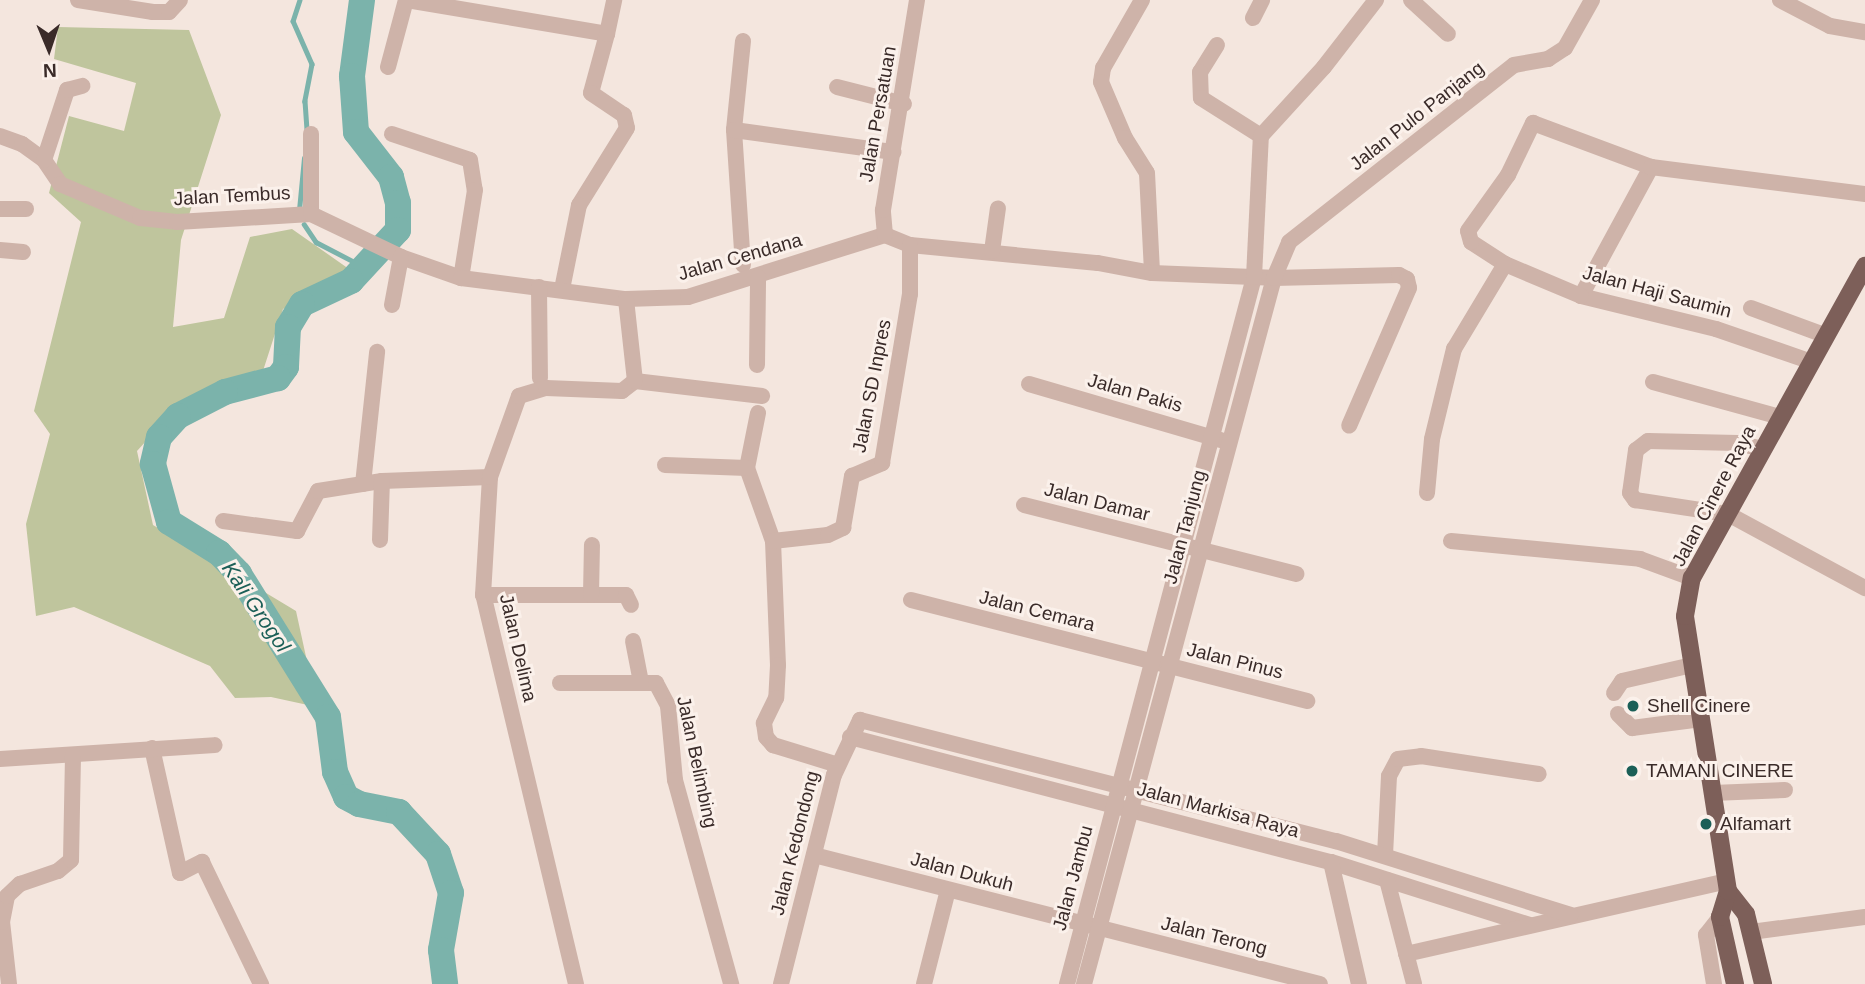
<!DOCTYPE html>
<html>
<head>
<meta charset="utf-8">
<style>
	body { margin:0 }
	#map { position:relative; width:1865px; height:984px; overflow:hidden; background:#f4e6de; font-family:Arial,sans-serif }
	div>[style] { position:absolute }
	.green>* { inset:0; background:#bfc59d }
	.stream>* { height:4.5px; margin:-2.25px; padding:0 2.25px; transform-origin:2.25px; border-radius:2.25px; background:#7bb3ab }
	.river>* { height:26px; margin:-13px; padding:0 13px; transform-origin:13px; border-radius:13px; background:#7bb3ab }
	.minor>* { height:16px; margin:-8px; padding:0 8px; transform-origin:8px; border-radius:8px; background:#ceb3a9 }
	.major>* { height:18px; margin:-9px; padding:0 9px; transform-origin:9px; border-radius:9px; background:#7d5f59 }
	.dots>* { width:19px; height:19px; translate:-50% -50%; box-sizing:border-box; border:4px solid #fbf1eb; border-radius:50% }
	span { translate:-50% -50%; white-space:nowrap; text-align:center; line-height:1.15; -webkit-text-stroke:6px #fbf1eb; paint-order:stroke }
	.street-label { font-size:19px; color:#3a2b29 }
	.poi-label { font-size:19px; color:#3a2b29 }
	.left { translate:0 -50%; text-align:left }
	.water-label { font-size:21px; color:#1b5f57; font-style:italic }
	.north { position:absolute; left:14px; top:14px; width:70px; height:70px; -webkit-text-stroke:5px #fbf1eb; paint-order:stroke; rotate:178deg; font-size:19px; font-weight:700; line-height:28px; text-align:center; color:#3a2b29 }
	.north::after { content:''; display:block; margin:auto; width:24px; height:32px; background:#3a2b29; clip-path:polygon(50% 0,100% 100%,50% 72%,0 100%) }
</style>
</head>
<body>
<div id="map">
	<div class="green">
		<i style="clip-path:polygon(58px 27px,189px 30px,221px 115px,181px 240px,173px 327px,224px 318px,250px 237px,292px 229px,349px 269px,283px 309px,261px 377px,166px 419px,137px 451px,153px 525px,296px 611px,317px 707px,271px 697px,235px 698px,210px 666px,74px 607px,36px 616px,26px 524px,50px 434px,34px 411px,81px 222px,49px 193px,69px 116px,124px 131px,136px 83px,54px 59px)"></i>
	</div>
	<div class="stream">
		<i style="left:300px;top:0;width:22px;rotate:108deg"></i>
		<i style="left:293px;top:21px;width:47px;rotate:66.2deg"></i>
		<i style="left:312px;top:64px;width:38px;rotate:101deg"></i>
		<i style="left:305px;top:101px;width:31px;rotate:86deg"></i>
		<i style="left:299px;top:210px;width:52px;rotate:-84.5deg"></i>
		<i style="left:304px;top:224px;width:22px;rotate:56deg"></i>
		<i style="left:316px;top:242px;width:54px;rotate:27.5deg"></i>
	</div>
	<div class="river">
		<i style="left:362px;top:0;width:77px;rotate:97.5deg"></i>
		<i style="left:352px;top:76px;width:56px;rotate:85.9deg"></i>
		<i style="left:356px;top:132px;width:57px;rotate:52.1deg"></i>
		<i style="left:391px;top:177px;width:27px;rotate:75deg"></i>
		<i style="left:398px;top:203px;width:27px;rotate:90deg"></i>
		<i style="left:398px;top:230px;width:69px;rotate:132.7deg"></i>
		<i style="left:351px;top:281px;width:54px;rotate:154.9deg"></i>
		<i style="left:302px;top:304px;width:27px;rotate:121deg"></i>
		<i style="left:288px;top:327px;width:40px;rotate:92.9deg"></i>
		<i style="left:286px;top:367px;width:14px;rotate:126deg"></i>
		<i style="left:278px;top:378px;width:55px;rotate:165.2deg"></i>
		<i style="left:225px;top:392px;width:53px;rotate:152.9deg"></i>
		<i style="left:178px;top:416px;width:28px;rotate:132deg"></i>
		<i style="left:159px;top:437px;width:28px;rotate:103deg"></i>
		<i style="left:153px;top:464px;width:60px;rotate:74.6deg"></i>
		<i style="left:169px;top:522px;width:59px;rotate:31.8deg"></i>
		<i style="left:219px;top:553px;width:29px;rotate:46deg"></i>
		<i style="left:239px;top:574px;width:168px;rotate:58.1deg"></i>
		<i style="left:328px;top:717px;width:55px;rotate:82.7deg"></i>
		<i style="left:335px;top:772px;width:27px;rotate:66deg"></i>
		<i style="left:346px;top:797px;width:15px;rotate:28deg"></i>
		<i style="left:359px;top:804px;width:41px;rotate:11.3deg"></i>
		<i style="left:399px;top:812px;width:57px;rotate:47.1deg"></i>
		<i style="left:438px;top:854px;width:41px;rotate:71.6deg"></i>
		<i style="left:451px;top:893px;width:58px;rotate:100deg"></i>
		<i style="left:441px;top:950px;width:34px;rotate:83deg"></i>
	</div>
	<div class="minor">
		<i style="left:78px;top:0;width:76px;rotate:9.1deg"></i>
		<i style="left:153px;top:12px;width:16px"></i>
		<i style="left:169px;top:12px;width:16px;rotate:-47deg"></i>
		<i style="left:407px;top:0;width:203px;rotate:9.6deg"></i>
		<i style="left:607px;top:34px;width:61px;rotate:105.2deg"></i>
		<i style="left:591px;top:93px;width:40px;rotate:34deg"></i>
		<i style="left:624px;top:115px;width:13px;rotate:77deg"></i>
		<i style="left:627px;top:128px;width:91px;rotate:121.9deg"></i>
		<i style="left:579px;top:205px;width:86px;rotate:101.4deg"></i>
		<i style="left:1142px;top:0;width:78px;rotate:119.8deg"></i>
		<i style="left:1103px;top:68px;width:14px;rotate:98deg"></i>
		<i style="left:1101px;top:82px;width:61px;rotate:66.8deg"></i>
		<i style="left:1125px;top:138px;width:41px;rotate:57.8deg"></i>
		<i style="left:1147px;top:173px;width:100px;rotate:87.1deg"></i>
		<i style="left:1411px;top:0;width:50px;rotate:42.6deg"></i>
		<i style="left:1780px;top:0;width:56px;rotate:27.5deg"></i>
		<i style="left:1830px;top:26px;width:36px;rotate:10deg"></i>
		<i style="left:1253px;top:18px;width:20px;rotate:-63deg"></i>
		<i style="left:607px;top:34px;width:35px;rotate:-78deg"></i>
		<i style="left:743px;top:41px;width:89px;rotate:95.8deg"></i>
		<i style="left:734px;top:130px;width:135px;rotate:86.2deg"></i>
		<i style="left:1217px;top:45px;width:32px;rotate:122deg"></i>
		<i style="left:1200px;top:72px;width:26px;rotate:88deg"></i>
		<i style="left:1201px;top:98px;width:71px;rotate:32.3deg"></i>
		<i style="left:388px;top:67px;width:69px;rotate:-75deg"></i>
		<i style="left:837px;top:87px;width:69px;rotate:14.2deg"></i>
		<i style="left:734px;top:130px;width:161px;rotate:7.9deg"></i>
		<i style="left:311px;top:134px;width:80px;rotate:90deg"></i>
		<i style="left:392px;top:134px;width:82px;rotate:18.4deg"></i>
		<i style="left:470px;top:160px;width:30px;rotate:81deg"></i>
		<i style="left:475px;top:190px;width:89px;rotate:99deg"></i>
		<i style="left:0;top:136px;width:23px;rotate:20deg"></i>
		<i style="left:22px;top:144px;width:27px;rotate:36deg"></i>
		<i style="left:44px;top:160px;width:29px;rotate:56deg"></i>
		<i style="left:60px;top:184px;width:87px;rotate:23deg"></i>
		<i style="left:140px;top:218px;width:37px;rotate:6deg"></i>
		<i style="left:177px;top:222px;width:134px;rotate:-3.4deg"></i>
		<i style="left:311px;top:214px;width:100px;rotate:25.5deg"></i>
		<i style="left:401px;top:257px;width:64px;rotate:19.3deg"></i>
		<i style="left:461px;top:278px;width:166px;rotate:7.3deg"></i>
		<i style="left:626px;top:299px;width:62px;rotate:-1.8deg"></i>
		<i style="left:688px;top:297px;width:207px;rotate:-17.5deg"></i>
		<i style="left:44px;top:160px;width:74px;rotate:-71.8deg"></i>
		<i style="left:67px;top:90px;width:16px;rotate:-15deg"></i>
		<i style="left:0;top:209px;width:26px"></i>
		<i style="left:885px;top:235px;width:27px;rotate:22deg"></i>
		<i style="left:910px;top:245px;width:189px;rotate:5.5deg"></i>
		<i style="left:1098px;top:263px;width:55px;rotate:10.5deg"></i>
		<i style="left:1152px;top:273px;width:122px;rotate:2.3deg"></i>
		<i style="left:1274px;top:278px;width:125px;rotate:-1.4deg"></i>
		<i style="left:1399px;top:275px;width:9px;rotate:27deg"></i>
		<i style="left:1407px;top:279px;width:9px;rotate:77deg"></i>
		<i style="left:1409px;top:288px;width:150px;rotate:113.5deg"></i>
		<i style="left:885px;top:235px;width:25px;rotate:-95deg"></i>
		<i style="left:883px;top:210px;width:213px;rotate:-80.8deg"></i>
		<i style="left:0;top:250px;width:23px;rotate:5deg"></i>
		<i style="left:992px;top:251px;width:43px;rotate:-82.1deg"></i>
		<i style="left:539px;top:287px;width:91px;rotate:89.4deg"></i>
		<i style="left:1581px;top:296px;width:147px;rotate:-61.5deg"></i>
		<i style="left:392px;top:305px;width:49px;rotate:-79.4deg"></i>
		<i style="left:1751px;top:308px;width:78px;rotate:20.3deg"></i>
		<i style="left:1809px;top:361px;width:98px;rotate:-161deg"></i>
		<i style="left:1716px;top:329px;width:139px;rotate:-166.3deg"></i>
		<i style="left:1581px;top:296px;width:82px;rotate:-157.2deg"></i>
		<i style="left:1505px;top:264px;width:40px;rotate:-147.1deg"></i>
		<i style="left:1471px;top:242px;width:11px;rotate:-105deg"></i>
		<i style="left:1468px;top:231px;width:69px;rotate:-54.5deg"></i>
		<i style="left:1508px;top:175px;width:58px;rotate:-64.3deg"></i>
		<i style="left:1533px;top:123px;width:126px;rotate:20.4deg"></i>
		<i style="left:1651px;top:167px;width:216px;rotate:7.2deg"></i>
		<i style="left:757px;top:365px;width:88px;rotate:-89.3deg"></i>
		<i style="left:635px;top:381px;width:128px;rotate:6.7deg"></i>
		<i style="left:1653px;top:382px;width:132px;rotate:15.4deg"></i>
		<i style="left:1029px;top:384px;width:200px;rotate:16.3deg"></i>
		<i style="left:758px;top:413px;width:56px;rotate:101.3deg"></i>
		<i style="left:747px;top:468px;width:77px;rotate:70.4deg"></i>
		<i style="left:773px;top:541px;width:124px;rotate:87.7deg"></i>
		<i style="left:778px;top:665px;width:33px;rotate:93deg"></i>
		<i style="left:776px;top:698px;width:28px;rotate:116deg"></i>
		<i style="left:764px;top:723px;width:14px;rotate:82deg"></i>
		<i style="left:766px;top:737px;width:11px;rotate:49deg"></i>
		<i style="left:773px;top:745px;width:68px;rotate:17.1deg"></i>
		<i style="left:1763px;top:449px;width:26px;rotate:-167deg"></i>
		<i style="left:1738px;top:443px;width:90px;rotate:-178.7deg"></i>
		<i style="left:1648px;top:441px;width:15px;rotate:143deg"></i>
		<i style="left:1636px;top:450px;width:43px;rotate:97.9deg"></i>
		<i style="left:1630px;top:493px;width:9px;rotate:54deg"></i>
		<i style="left:1635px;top:500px;width:94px;rotate:8.6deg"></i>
		<i style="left:1728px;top:514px;width:156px;rotate:28.4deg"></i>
		<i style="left:665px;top:465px;width:82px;rotate:2.1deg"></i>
		<i style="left:363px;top:484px;width:133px;rotate:-83.9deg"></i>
		<i style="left:1427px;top:493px;width:54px;rotate:-84.7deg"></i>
		<i style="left:1432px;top:439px;width:93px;rotate:-76.3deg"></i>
		<i style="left:1454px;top:349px;width:99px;rotate:-59deg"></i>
		<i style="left:1024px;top:505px;width:281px;rotate:14.2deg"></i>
		<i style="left:223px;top:521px;width:75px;rotate:7.7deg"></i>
		<i style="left:297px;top:531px;width:45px;rotate:-62.3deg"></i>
		<i style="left:318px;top:491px;width:65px;rotate:-8.9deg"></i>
		<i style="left:382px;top:481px;width:108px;rotate:-2.1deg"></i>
		<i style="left:380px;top:540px;width:59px;rotate:-88.1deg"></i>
		<i style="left:773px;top:541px;width:55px;rotate:-6.2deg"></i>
		<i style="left:828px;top:535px;width:17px;rotate:-25deg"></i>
		<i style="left:843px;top:528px;width:53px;rotate:-80.2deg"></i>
		<i style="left:852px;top:476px;width:33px;rotate:-23deg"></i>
		<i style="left:882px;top:463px;width:171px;rotate:-80.6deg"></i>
		<i style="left:910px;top:294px;width:49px;rotate:-90deg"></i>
		<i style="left:1451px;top:541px;width:190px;rotate:5.4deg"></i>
		<i style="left:1640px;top:559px;width:55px;rotate:20.1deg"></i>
		<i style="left:483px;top:595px;width:143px"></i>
		<i style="left:626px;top:595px;width:11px;rotate:63deg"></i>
		<i style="left:591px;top:595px;width:50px;rotate:-88.9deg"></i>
		<i style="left:911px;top:600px;width:409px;rotate:14.3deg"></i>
		<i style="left:633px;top:641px;width:42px;rotate:79deg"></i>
		<i style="left:560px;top:683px;width:96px"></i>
		<i style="left:656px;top:683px;width:26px;rotate:62deg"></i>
		<i style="left:668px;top:706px;width:74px;rotate:84.6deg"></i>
		<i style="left:675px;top:780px;width:212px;rotate:74.6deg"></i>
		<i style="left:1614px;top:693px;width:14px;rotate:-56deg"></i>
		<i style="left:1622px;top:681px;width:72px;rotate:-12.9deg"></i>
		<i style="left:1618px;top:714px;width:20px;rotate:45deg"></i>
		<i style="left:1632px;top:728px;width:70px;rotate:-7.4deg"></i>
		<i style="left:850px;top:737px;width:497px;rotate:14.6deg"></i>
		<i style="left:1331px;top:862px;width:209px;rotate:17.6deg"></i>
		<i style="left:152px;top:748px;width:128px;rotate:77.4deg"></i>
		<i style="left:180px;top:873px;width:25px;rotate:-27deg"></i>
		<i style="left:202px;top:862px;width:136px;rotate:64.2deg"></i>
		<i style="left:0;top:759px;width:215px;rotate:-3.7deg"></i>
		<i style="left:1713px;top:793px;width:72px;rotate:-2.4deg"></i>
		<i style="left:814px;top:855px;width:522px;rotate:14.3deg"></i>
		<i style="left:1385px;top:855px;width:79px;rotate:-87.1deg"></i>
		<i style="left:1389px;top:776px;width:19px;rotate:-62deg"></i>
		<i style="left:1398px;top:759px;width:23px;rotate:-7deg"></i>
		<i style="left:1421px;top:756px;width:119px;rotate:8.7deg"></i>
		<i style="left:1331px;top:862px;width:125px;rotate:77.1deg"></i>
		<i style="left:1387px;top:880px;width:107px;rotate:75.4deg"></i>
		<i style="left:1751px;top:932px;width:115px;rotate:-7.5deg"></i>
		<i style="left:1406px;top:954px;width:329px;rotate:-12.8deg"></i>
		<i style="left:9px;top:984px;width:62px;rotate:-96.4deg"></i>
		<i style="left:2px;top:922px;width:26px;rotate:-79deg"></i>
		<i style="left:7px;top:896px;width:18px;rotate:-43deg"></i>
		<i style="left:20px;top:884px;width:40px;rotate:-18.9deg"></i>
		<i style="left:58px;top:871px;width:17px;rotate:-40deg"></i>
		<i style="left:71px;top:860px;width:105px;rotate:-88.9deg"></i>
		<i style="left:576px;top:984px;width:400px;rotate:-103.4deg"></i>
		<i style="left:483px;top:595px;width:118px;rotate:-86.6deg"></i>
		<i style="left:490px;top:477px;width:86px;rotate:-70.3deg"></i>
		<i style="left:519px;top:396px;width:28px;rotate:-17deg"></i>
		<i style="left:546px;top:388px;width:76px;rotate:2.3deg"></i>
		<i style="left:622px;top:391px;width:16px;rotate:-38deg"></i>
		<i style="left:635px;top:381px;width:82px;rotate:-96.3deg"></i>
		<i style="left:781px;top:984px;width:216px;rotate:-75.8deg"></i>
		<i style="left:834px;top:775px;width:61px;rotate:-64.7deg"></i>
		<i style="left:860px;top:720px;width:491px;rotate:14.3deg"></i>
		<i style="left:1336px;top:841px;width:246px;rotate:17.5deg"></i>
		<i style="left:924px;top:984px;width:97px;rotate:-75.7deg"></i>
		<i style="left:1067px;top:984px;width:731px;rotate:-75.18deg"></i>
		<i style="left:1254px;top:277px;width:141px;rotate:-87.2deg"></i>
		<i style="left:1261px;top:136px;width:93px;rotate:-47.6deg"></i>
		<i style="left:1324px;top:67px;width:85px;rotate:-52.2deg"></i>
		<i style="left:1084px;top:984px;width:731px;rotate:-74.94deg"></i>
		<i style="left:1274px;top:278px;width:39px;rotate:-67deg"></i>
		<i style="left:1289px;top:242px;width:286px;rotate:-38.2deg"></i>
		<i style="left:1514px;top:65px;width:35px;rotate:-10deg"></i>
		<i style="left:1548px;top:59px;width:20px;rotate:-33deg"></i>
		<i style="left:1565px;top:48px;width:55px;rotate:-60.6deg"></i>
		<i style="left:1714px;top:984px;width:50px;rotate:-99.3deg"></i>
		<i style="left:1706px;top:935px;width:23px;rotate:-52deg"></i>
	</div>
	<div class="major">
		<i style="left:1728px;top:891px;width:29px;rotate:52deg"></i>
		<i style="left:1746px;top:914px;width:72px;rotate:76.3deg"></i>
		<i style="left:1735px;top:984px;width:69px;rotate:-102.6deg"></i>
		<i style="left:1720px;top:917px;width:27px;rotate:-73deg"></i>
		<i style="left:1728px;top:891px;width:278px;rotate:-98.9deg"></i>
		<i style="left:1685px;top:616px;width:39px;rotate:-80deg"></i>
		<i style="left:1692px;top:578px;width:357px;rotate:-61deg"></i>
	</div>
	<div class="dots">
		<i style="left:1633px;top:706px;background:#1b5f57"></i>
		<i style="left:1632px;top:771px;background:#1b5f57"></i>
		<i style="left:1706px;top:824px;background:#1b5f57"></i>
	</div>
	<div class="street-label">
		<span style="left:878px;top:114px;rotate:-80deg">Jalan Persatuan</span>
		<span style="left:1417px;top:116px;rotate:-38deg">Jalan Pulo Panjang</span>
		<span style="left:232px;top:196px;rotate:-3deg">Jalan Tembus</span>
		<span style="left:740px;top:257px;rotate:-16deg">Jalan Cendana</span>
		<span style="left:1657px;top:292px;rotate:15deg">Jalan Haji Saumin</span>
		<span style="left:872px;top:386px;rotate:-79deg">Jalan SD Inpres</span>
		<span style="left:1135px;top:393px;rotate:16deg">Jalan Pakis</span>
		<span style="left:1714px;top:496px;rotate:-62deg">Jalan Cinere Raya</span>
		<span style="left:1097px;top:502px;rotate:14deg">Jalan Damar</span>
		<span style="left:1185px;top:527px;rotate:-75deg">Jalan Tanjung</span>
		<span style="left:1037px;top:611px;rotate:14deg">Jalan Cemara</span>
		<span style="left:518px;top:648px;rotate:77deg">Jalan Delima</span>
		<span style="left:1235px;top:661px;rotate:14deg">Jalan Pinus</span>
		<span style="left:697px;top:762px;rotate:78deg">Jalan Belimbing</span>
		<span style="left:1218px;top:810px;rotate:15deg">Jalan Markisa Raya</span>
		<span style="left:795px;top:843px;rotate:-76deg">Jalan Kedondong</span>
		<span style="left:962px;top:872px;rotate:15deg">Jalan Dukuh</span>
		<span style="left:1073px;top:878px;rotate:-75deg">Jalan Jambu</span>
		<span style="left:1214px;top:936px;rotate:14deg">Jalan Terong</span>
	</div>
	<div class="poi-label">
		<span class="left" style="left:1647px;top:706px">Shell Cinere</span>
		<span class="left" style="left:1646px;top:771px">TAMANI CINERE</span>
		<span class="left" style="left:1720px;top:824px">Alfamart</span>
	</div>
	<div class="water-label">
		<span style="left:256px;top:607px;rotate:56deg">Kali Grogol</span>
	</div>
	<div class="north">N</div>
</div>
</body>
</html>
